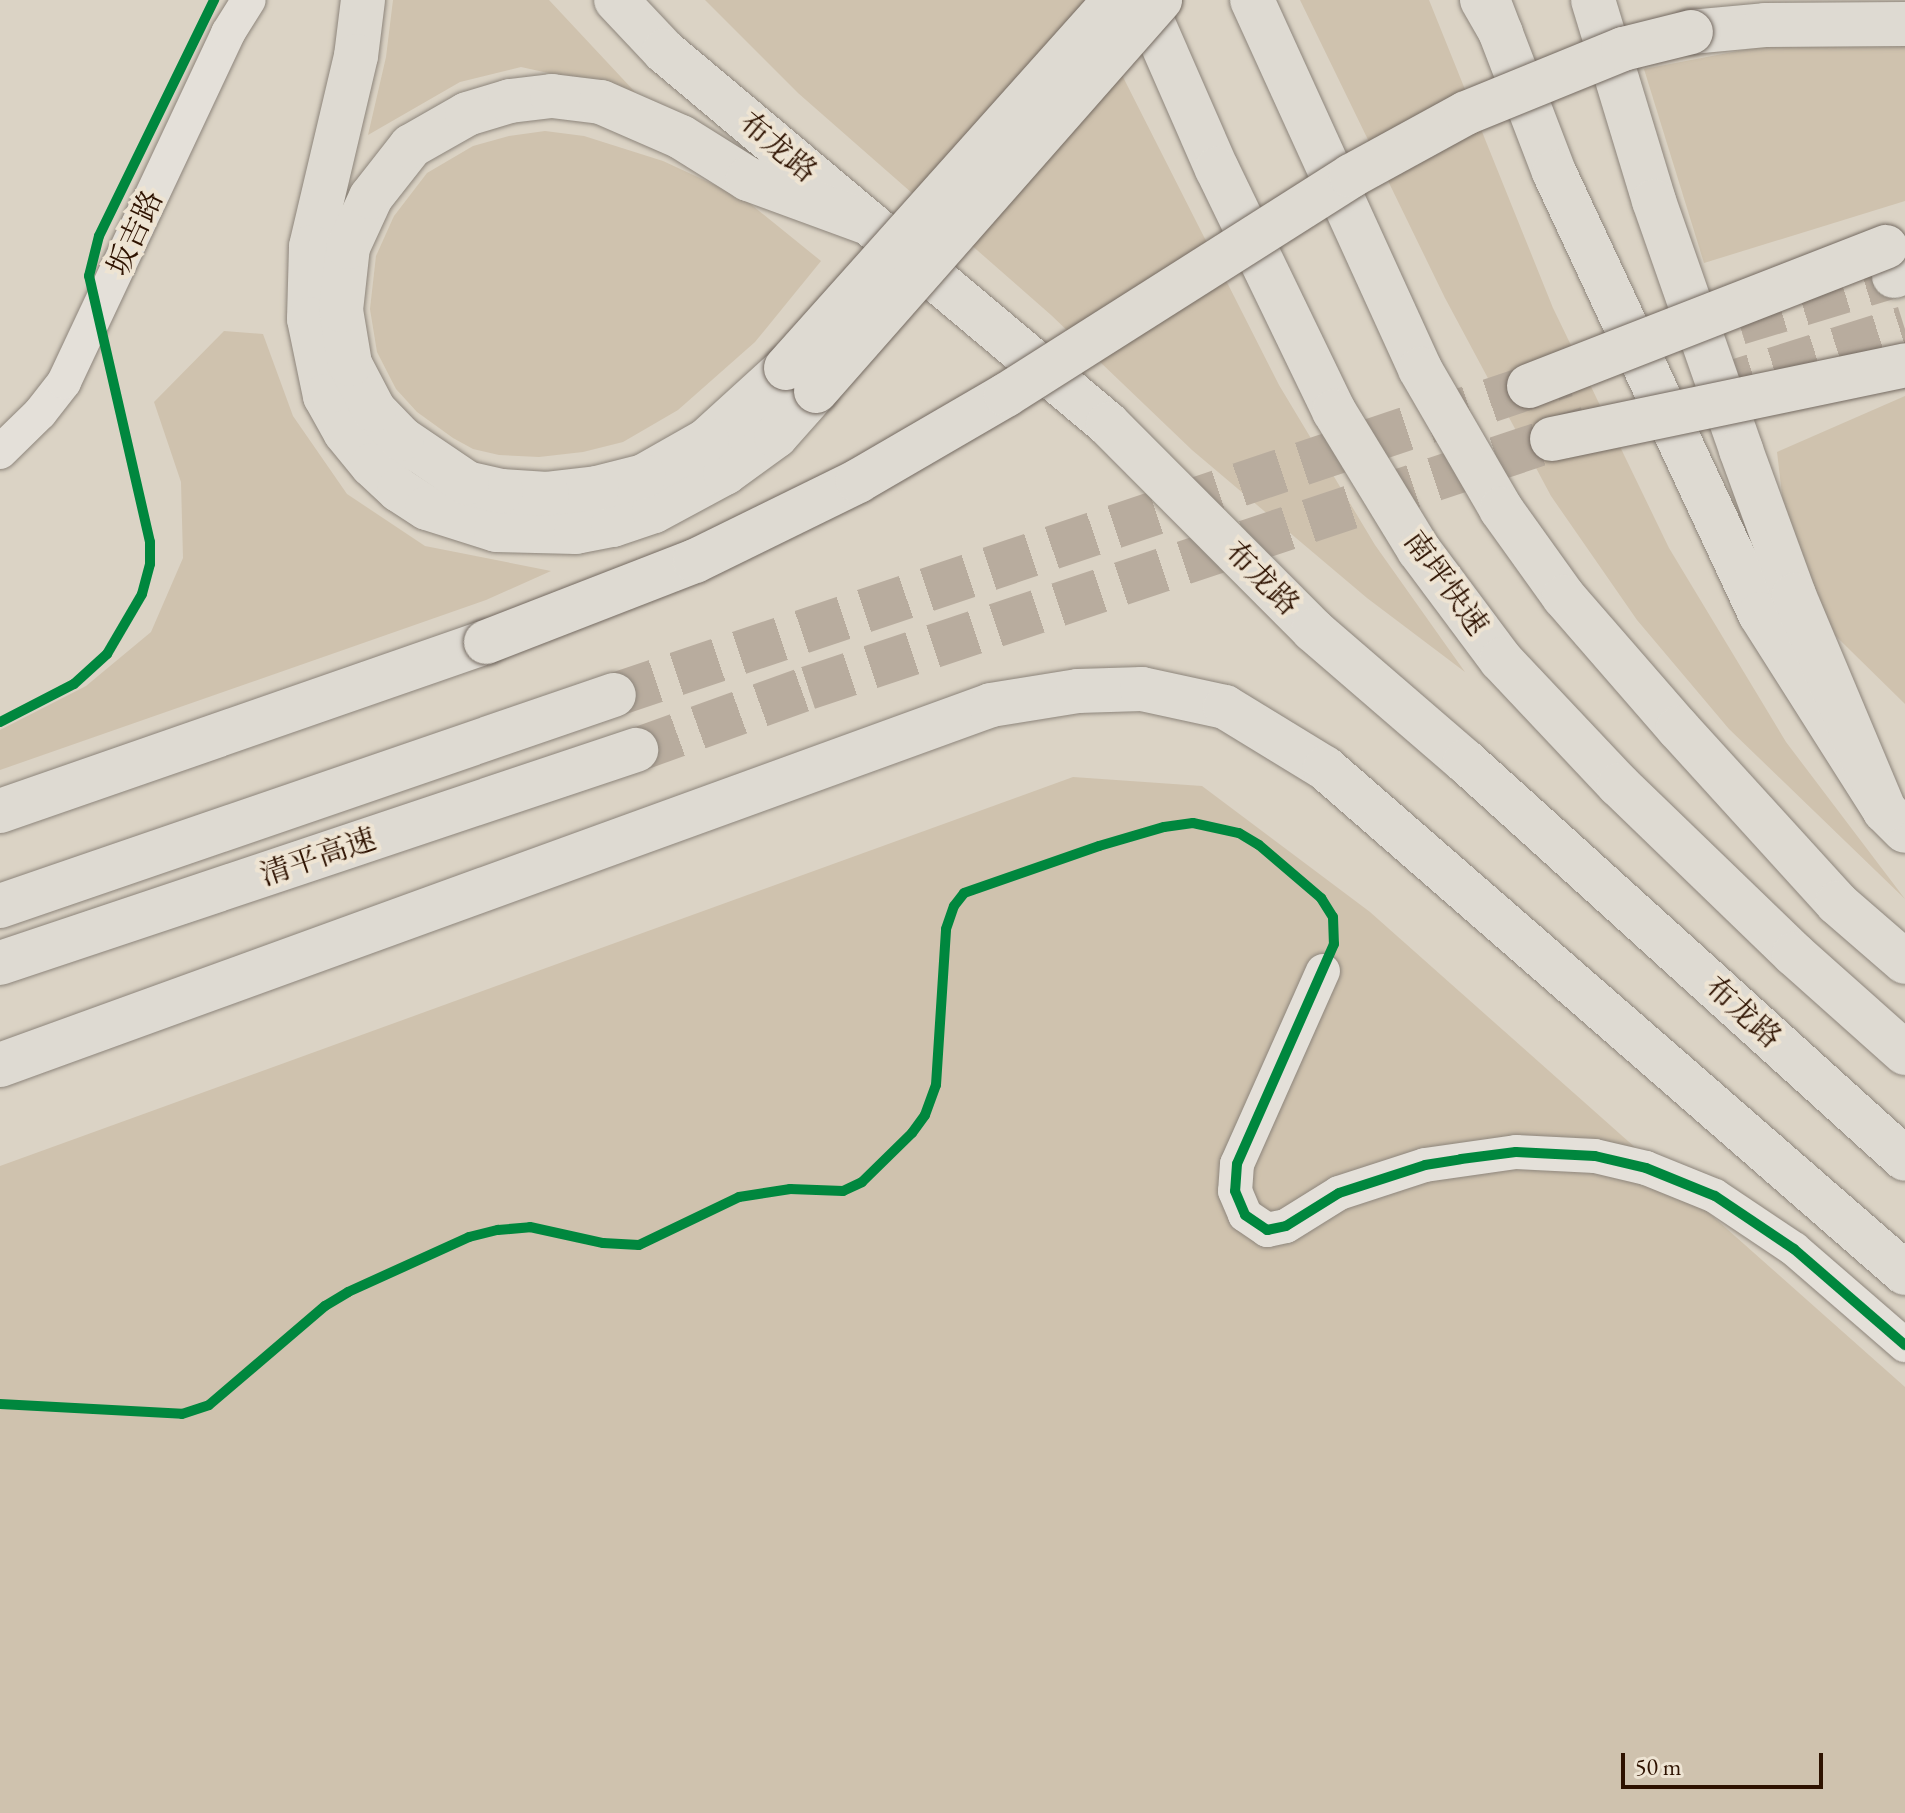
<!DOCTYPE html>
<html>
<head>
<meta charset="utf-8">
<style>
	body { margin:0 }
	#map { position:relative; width:1905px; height:1813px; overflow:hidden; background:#dbd3c5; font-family:"EB Garamond","Noto Serif SC",serif }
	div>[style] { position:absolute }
	.green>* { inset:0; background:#cfc2ae }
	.highway-tunnel>* { height:44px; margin-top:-22px; transform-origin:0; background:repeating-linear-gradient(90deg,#b8ac9e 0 44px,transparent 0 66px) }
	.roads { filter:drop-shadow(0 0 2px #8d857b) drop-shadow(0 0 2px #8d857b) }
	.minor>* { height:34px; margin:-17px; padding:0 17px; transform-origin:17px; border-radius:17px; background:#e4e0d9 }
	.major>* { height:44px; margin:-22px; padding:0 22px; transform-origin:22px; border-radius:22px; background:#dedad2 }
	.highway>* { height:44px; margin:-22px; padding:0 22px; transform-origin:22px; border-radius:22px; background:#dedad2 }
	.bridges { filter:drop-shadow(0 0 2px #746a61) drop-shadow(0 0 2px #746a61) }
	.highway-bridge>* { height:44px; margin:-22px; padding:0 22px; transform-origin:22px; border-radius:22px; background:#dedad2 }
	.cycleway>* { height:10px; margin:-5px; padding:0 5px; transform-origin:5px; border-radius:5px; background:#00873e }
	span { translate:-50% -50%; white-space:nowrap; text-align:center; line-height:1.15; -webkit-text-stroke:8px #eee4d3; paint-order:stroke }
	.street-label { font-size:30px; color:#2e1200 }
	.scale { position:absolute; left:1621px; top:1753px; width:202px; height:36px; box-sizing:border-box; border:4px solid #2e1200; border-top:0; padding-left:10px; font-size:24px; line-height:28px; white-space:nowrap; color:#2e1200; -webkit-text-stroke:6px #eee4d3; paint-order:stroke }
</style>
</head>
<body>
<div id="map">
	<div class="green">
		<i style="clip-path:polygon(393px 0,549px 0,635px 92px,521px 67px,460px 82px,368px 135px,386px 57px)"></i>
		<i style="clip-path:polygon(705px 0,1084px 0,1279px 385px,1375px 545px,1465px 672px,1367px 598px,1192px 450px,1051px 315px,798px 93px)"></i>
		<i style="clip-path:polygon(1300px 0,1429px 0,1553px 308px,1669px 548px,1786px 742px,1905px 899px,1729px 729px,1637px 620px,1551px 496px,1445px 298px)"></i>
		<i style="clip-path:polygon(1905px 44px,1905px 201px,1704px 263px,1644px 69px,1764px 46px)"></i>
		<i style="clip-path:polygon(545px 131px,584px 136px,663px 161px,743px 198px,821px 261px,755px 342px,678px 410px,623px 442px,583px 452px,539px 457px,499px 455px,473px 449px,453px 438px,417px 412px,396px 389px,377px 352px,370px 309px,376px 256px,394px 216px,427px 173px,473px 146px,509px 136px)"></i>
		<i style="clip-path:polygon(224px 331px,263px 334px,293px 416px,347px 494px,425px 546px,551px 571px,486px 600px,0 770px,0 730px,86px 686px,151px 632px,183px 558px,181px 482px,154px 402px)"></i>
		<i style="clip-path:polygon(1905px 396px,1905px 704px,1794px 595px,1777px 452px)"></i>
		<i style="clip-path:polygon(1073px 777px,1202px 786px,1370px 912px,1905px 1387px,1905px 1813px,0 1813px,0 1166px)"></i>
	</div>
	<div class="highway-tunnel">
		<i style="left:1739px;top:323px;width:162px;rotate:-16.9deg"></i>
		<i style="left:1711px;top:389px;width:203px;rotate:-17.5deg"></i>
		<i style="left:614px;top:695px;width:1004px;rotate:-18.58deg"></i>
		<i style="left:636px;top:750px;width:183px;rotate:-19.8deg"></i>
		<i style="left:808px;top:688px;width:822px;rotate:-18.43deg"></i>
	</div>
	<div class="roads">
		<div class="minor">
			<i style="left:0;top:452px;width:56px;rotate:-44.3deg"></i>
			<i style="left:40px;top:413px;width:39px;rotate:-52deg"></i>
			<i style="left:64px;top:382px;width:386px;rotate:-64.8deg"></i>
			<i style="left:228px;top:33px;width:39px;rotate:-58deg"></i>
			<i style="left:1323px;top:971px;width:211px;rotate:114deg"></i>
			<i style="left:1237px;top:1164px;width:27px;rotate:94deg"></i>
			<i style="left:1235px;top:1191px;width:26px;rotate:67deg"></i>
			<i style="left:1245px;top:1215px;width:27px;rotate:34deg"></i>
			<i style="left:1267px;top:1230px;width:19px;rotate:-12deg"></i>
			<i style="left:1286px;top:1226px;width:62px;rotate:-31.9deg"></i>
			<i style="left:1339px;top:1193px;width:90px;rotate:-18deg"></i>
			<i style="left:1425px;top:1165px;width:92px;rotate:-8.1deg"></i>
			<i style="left:1516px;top:1152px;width:79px;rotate:2.9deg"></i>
			<i style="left:1595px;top:1156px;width:52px;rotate:13.2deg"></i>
			<i style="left:1646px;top:1168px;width:74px;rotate:22.1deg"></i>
			<i style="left:1715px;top:1196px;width:95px;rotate:33.9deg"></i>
			<i style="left:1794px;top:1249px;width:147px;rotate:40.9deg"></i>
		</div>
		<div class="major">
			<i style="left:616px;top:0;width:70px;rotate:46.7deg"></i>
			<i style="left:664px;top:51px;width:580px;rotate:40.03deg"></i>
			<i style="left:1108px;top:424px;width:291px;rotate:45.1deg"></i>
			<i style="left:1313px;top:630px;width:201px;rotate:40.8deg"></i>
			<i style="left:1465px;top:761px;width:593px;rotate:42.13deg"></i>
			<i style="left:1488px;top:0;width:184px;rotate:69deg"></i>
			<i style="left:1554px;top:172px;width:488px;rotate:65deg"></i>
			<i style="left:1760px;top:614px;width:233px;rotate:57.6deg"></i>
			<i style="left:1885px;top:811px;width:28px;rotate:45deg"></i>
		</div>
		<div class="highway">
			<i style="left:363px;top:0;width:56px;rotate:97.1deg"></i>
			<i style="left:356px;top:56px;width:196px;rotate:103.3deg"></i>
			<i style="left:311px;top:247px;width:72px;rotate:91.6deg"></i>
			<i style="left:309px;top:319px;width:79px;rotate:78.3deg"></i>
			<i style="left:325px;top:396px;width:41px;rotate:60.9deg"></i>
			<i style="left:345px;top:432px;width:43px;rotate:50.7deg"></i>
			<i style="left:372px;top:465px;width:37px;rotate:43deg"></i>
			<i style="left:399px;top:490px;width:33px;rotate:33deg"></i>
			<i style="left:427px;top:508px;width:72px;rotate:17.7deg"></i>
			<i style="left:496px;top:530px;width:80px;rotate:1.4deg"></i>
			<i style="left:576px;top:532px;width:38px;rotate:-11deg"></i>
			<i style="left:613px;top:525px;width:43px;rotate:-18.9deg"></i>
			<i style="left:654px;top:511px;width:81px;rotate:-28.2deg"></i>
			<i style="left:725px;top:473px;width:63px;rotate:-36deg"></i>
			<i style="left:776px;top:436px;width:60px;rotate:-48.4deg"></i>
			<i style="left:1143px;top:0;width:184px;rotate:66.4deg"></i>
			<i style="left:1217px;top:169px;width:269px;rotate:64.2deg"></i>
			<i style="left:1334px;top:411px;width:163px;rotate:58.6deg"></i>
			<i style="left:1419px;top:550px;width:137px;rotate:53.3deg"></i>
			<i style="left:1501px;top:660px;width:172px;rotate:46.7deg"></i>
			<i style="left:1619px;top:785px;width:243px;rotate:44deg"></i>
			<i style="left:1794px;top:954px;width:149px;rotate:41.7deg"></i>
			<i style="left:1252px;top:0;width:405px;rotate:65.5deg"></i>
			<i style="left:1420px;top:369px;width:162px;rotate:59.9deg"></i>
			<i style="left:1501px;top:509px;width:108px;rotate:54.4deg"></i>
			<i style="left:1564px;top:597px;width:174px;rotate:49deg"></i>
			<i style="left:1678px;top:728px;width:236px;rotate:47.7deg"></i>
			<i style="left:1837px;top:903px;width:90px;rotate:40.9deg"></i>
			<i style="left:1482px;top:0;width:38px;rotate:60deg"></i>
			<i style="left:1593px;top:0;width:210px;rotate:73.1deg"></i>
			<i style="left:1654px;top:201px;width:264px;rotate:70.7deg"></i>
			<i style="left:1741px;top:450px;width:154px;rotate:69.9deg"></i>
			<i style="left:1794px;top:595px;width:234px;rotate:67.2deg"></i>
			<i style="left:1691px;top:32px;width:74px;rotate:-5.4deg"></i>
			<i style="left:1765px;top:25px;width:140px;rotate:-0.4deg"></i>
			<i style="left:1894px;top:276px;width:12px;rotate:-20deg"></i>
			<i style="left:786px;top:368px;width:107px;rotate:137.7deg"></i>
			<i style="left:707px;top:440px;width:73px;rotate:150.3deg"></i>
			<i style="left:644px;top:476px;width:49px;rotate:165.7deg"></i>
			<i style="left:597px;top:488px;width:50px;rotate:173.2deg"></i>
			<i style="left:547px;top:494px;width:46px;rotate:-176.3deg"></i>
			<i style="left:501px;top:491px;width:35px;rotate:-167deg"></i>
			<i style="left:467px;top:483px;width:78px;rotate:-145.9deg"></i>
			<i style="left:402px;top:439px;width:40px;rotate:-134deg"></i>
			<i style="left:374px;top:410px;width:52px;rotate:-117.6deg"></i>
			<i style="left:350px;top:364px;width:55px;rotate:-99.5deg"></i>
			<i style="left:341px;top:310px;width:63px;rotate:-83.7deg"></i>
			<i style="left:348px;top:247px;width:55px;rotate:-65.3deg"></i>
			<i style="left:371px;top:197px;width:65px;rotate:-51.9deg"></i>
			<i style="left:411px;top:146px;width:64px;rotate:-29.7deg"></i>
			<i style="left:467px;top:114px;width:45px;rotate:-16.8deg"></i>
			<i style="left:510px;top:101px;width:42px;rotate:-6.8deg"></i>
			<i style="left:552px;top:96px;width:49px;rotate:7deg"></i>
			<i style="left:601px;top:102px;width:87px;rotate:23.6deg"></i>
			<i style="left:681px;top:137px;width:79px;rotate:32.1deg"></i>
			<i style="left:748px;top:179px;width:128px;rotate:20.1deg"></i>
			<i style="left:0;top:811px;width:515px;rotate:-19.17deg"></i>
			<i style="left:0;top:906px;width:649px;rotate:-18.97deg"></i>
			<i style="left:0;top:963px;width:671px;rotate:-18.52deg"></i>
			<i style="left:0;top:1065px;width:1054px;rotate:-19.96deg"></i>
			<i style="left:991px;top:705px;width:88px;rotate:-9.1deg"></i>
			<i style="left:1078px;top:691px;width:64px;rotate:-1.8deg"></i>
			<i style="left:1142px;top:689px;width:85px;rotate:12.2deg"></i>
			<i style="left:1225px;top:707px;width:117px;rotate:31.4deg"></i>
			<i style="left:1325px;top:768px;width:769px;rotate:41.05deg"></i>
		</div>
	</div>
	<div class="bridges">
		<div class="highway-bridge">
			<i style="left:786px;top:368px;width:494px;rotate:-48.2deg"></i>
			<i style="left:1529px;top:386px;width:383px;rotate:-21.3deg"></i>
			<i style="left:816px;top:391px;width:521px;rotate:-48.66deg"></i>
			<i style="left:1552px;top:439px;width:361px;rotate:-11.8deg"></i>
			<i style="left:486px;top:642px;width:224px;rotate:-21.2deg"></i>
			<i style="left:695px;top:561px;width:182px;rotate:-26.1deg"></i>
			<i style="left:858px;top:481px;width:171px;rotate:-30.2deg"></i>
			<i style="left:1006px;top:395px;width:409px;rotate:-32.4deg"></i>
			<i style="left:1351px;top:176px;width:131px;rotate:-28.7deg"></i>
			<i style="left:1466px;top:113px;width:170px;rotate:-22.2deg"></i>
			<i style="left:1623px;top:49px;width:70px;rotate:-14deg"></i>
		</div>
	</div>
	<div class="cycleway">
		<i style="left:0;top:722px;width:83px;rotate:-27.2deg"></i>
		<i style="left:74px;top:684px;width:45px;rotate:-42.3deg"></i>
		<i style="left:107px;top:654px;width:69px;rotate:-59.7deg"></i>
		<i style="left:142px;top:594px;width:31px;rotate:-75deg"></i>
		<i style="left:150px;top:564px;width:22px;rotate:-90deg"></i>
		<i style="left:150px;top:542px;width:273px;rotate:-102.9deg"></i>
		<i style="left:89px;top:276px;width:41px;rotate:-76deg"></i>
		<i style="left:99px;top:236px;width:263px;rotate:-64deg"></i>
		<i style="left:0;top:1404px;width:182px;rotate:3.1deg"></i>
		<i style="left:182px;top:1414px;width:28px;rotate:-18deg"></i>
		<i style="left:209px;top:1405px;width:153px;rotate:-40.5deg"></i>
		<i style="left:325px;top:1306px;width:27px;rotate:-31deg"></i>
		<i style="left:348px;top:1292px;width:133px;rotate:-24.4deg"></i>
		<i style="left:469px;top:1237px;width:30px;rotate:-14deg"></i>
		<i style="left:498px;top:1230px;width:32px;rotate:-5deg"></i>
		<i style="left:530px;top:1227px;width:75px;rotate:12.4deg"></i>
		<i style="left:603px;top:1243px;width:36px;rotate:3deg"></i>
		<i style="left:639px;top:1245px;width:111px;rotate:-25.6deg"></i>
		<i style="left:739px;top:1197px;width:52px;rotate:-8.9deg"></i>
		<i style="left:790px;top:1189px;width:53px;rotate:2.2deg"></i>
		<i style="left:843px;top:1191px;width:21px;rotate:-25deg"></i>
		<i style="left:862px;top:1182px;width:70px;rotate:-44.4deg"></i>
		<i style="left:912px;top:1133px;width:22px;rotate:-54deg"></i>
		<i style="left:925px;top:1115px;width:32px;rotate:-70deg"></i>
		<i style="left:936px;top:1085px;width:156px;rotate:-86.3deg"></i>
		<i style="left:946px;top:929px;width:24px;rotate:-71deg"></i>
		<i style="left:954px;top:906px;width:16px;rotate:-52deg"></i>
		<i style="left:964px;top:893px;width:143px;rotate:-19.2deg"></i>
		<i style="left:1099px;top:846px;width:68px;rotate:-16.3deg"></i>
		<i style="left:1164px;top:827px;width:29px;rotate:-8deg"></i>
		<i style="left:1193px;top:823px;width:47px;rotate:12.3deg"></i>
		<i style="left:1239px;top:833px;width:23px;rotate:31deg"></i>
		<i style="left:1259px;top:845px;width:82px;rotate:40.5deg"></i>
		<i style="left:1321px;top:898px;width:22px;rotate:58deg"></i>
		<i style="left:1333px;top:917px;width:27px;rotate:88deg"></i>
		<i style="left:1334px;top:944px;width:240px;rotate:113.8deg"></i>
		<i style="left:1237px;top:1164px;width:27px;rotate:94deg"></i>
		<i style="left:1235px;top:1191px;width:26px;rotate:67deg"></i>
		<i style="left:1245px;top:1215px;width:27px;rotate:34deg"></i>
		<i style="left:1267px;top:1230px;width:19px;rotate:-12deg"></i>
		<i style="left:1286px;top:1226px;width:62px;rotate:-31.9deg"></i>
		<i style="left:1339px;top:1193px;width:90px;rotate:-18deg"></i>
		<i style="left:1425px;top:1165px;width:36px;rotate:-9deg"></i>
		<i style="left:1461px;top:1159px;width:55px;rotate:-7.3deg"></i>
		<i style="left:1516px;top:1152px;width:79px;rotate:2.9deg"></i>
		<i style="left:1595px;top:1156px;width:52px;rotate:13.2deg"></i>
		<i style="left:1646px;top:1168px;width:74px;rotate:22.1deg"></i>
		<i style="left:1715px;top:1196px;width:95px;rotate:33.9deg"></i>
		<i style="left:1794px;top:1249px;width:147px;rotate:40.9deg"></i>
	</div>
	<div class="street-label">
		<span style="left:778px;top:147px;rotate:40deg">布龙路</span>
		<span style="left:135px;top:233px;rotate:-65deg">坂吉路</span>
		<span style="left:1262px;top:578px;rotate:45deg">布龙路</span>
		<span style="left:1446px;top:583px;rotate:54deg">南坪快速</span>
		<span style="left:318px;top:857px;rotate:-19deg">清平高速</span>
		<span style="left:1743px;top:1012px;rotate:42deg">布龙路</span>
	</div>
	<div class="scale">50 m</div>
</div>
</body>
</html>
